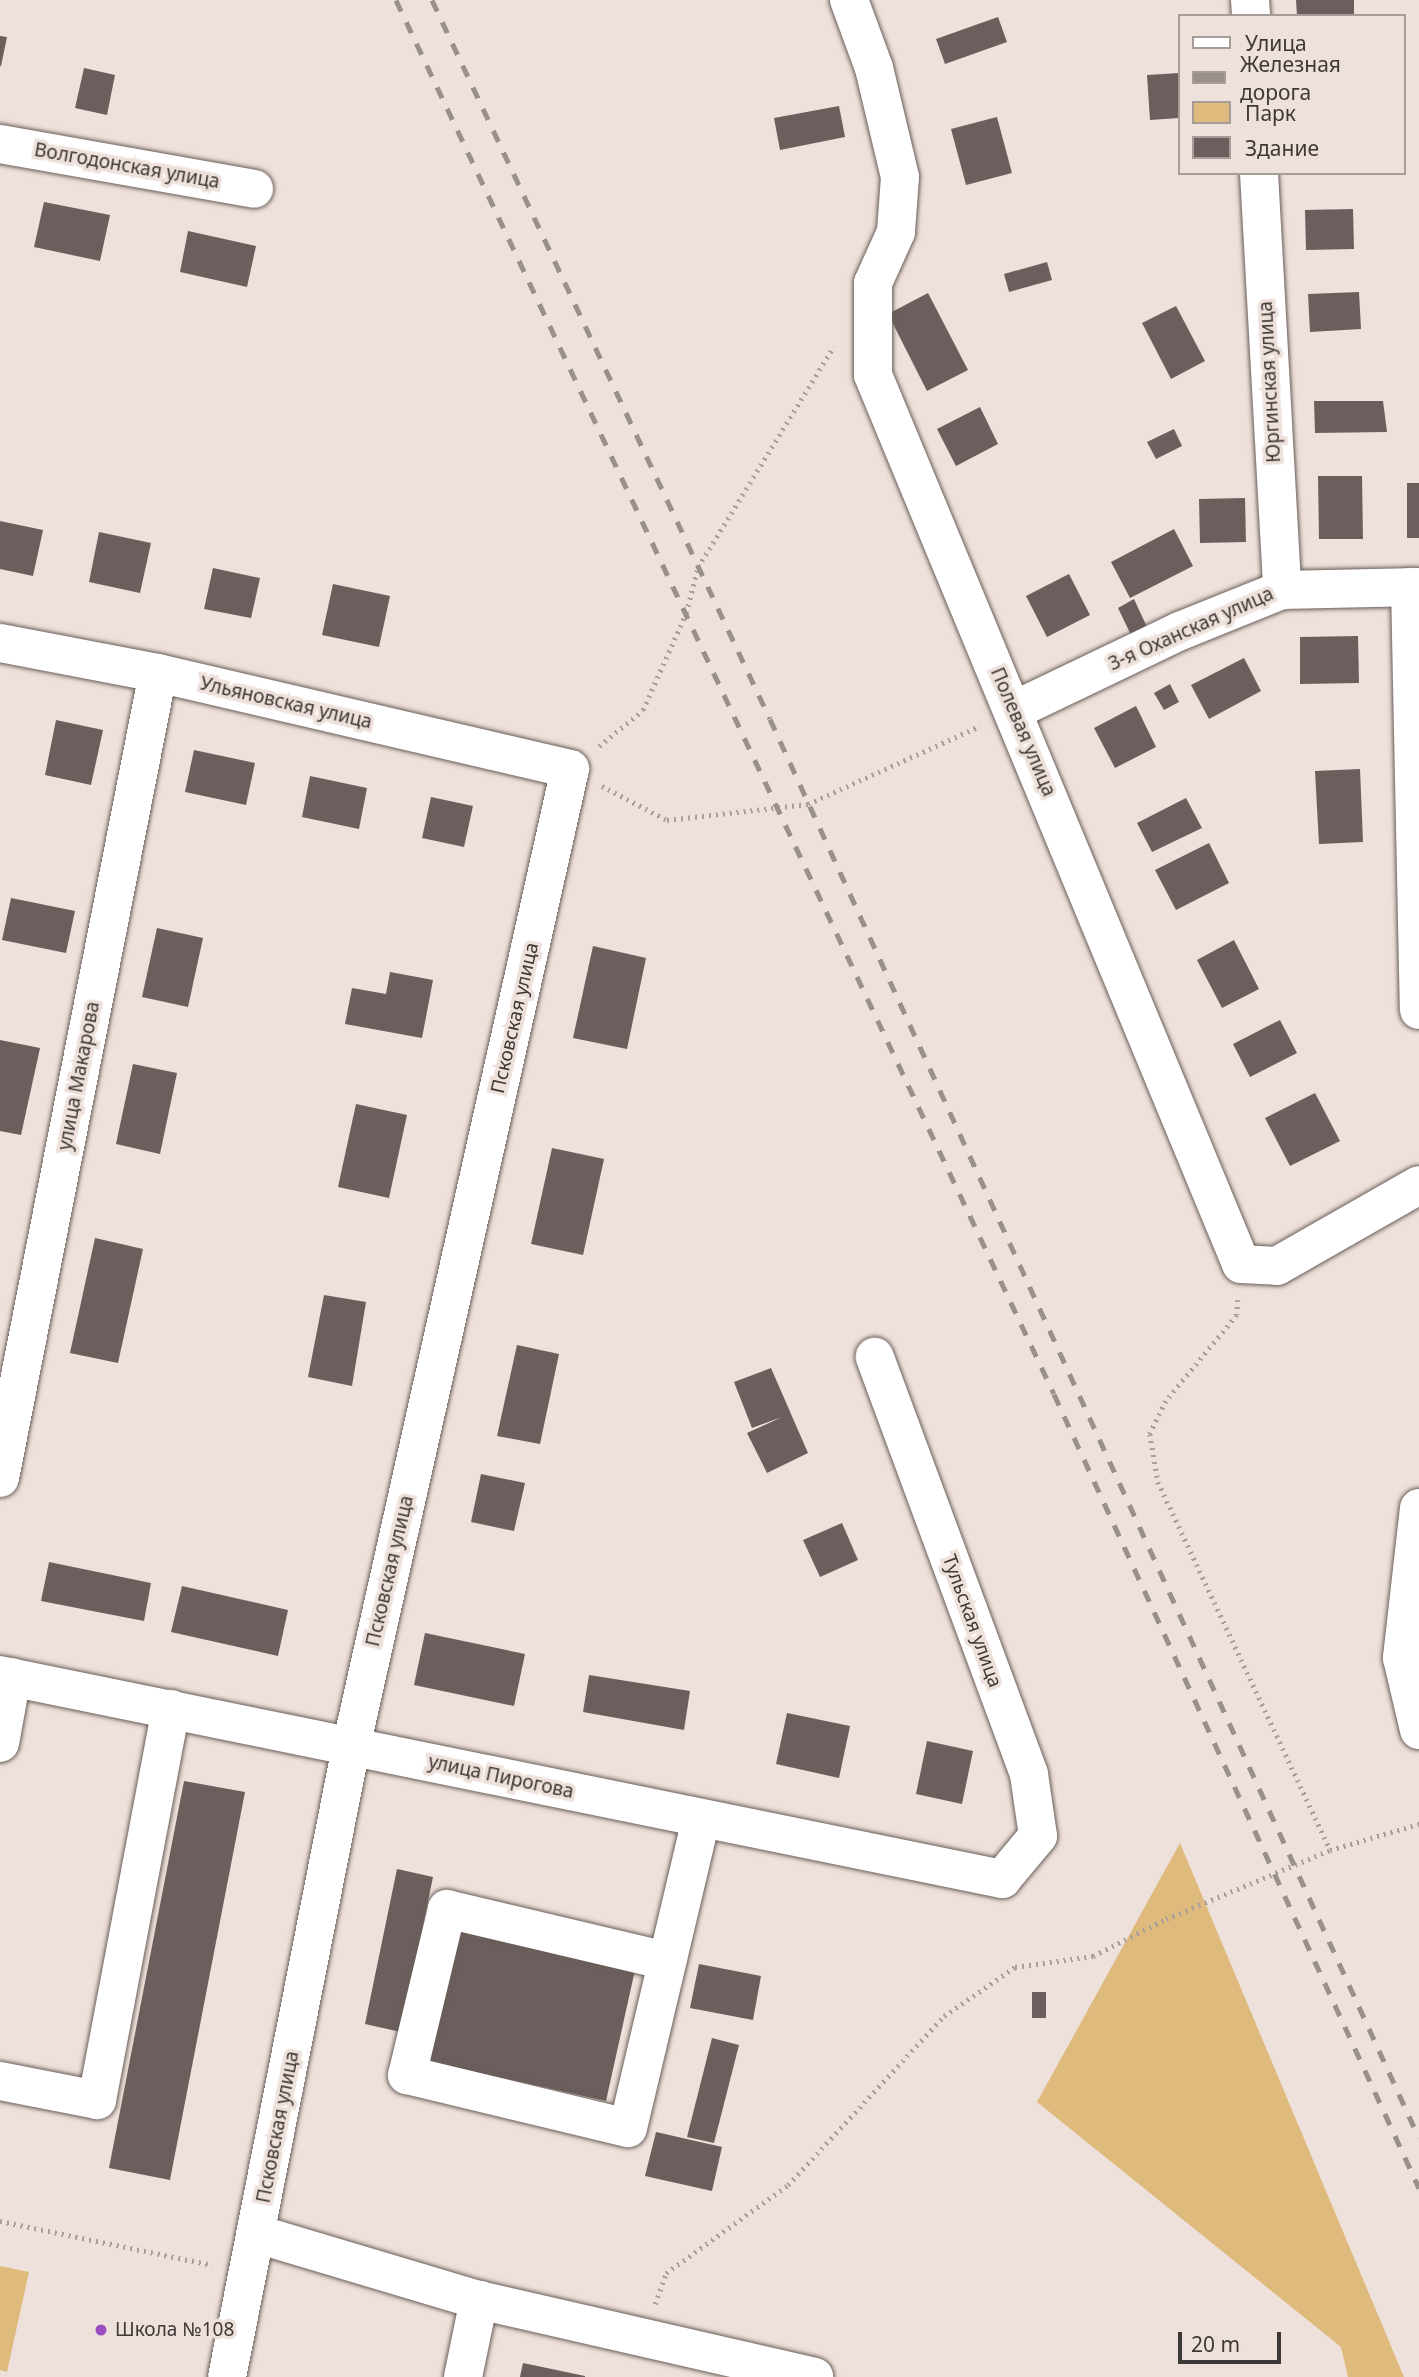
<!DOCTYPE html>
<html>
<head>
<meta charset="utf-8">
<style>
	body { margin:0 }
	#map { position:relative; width:1419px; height:2377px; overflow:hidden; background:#eee0da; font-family:"Noto Sans",sans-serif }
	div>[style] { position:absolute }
	.green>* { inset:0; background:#dfba7d }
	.building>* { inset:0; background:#6b5e5c }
	.path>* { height:4.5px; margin-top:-2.25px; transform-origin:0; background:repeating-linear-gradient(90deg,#a89e9a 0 2px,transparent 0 7px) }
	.roads { filter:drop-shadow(0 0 2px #6a5e59) drop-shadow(0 0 2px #6a5e59) }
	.minor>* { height:38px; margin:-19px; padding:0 19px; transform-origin:19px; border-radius:19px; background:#fff }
	.rail>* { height:5px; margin-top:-2.5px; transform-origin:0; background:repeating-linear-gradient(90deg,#998f8b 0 12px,transparent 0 24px) }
	.dots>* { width:19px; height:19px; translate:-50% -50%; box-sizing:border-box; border:4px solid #eee0da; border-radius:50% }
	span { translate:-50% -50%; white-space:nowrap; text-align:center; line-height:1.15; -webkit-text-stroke:7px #eee0da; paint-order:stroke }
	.street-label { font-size:19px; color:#3d3836 }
	.poi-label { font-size:19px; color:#3d3836 }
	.left { translate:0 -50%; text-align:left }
	.legend { position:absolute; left:1178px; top:14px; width:228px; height:161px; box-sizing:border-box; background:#eee0da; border:2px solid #a79d98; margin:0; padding:9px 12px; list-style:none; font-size:21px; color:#3d3836 }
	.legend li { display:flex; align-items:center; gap:14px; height:35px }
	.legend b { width:35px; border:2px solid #a79d98 }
	.scale { position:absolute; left:1178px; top:2332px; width:103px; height:32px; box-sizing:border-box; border:4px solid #3d3836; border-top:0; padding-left:9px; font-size:21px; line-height:24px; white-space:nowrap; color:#3d3836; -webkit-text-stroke:5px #eee0da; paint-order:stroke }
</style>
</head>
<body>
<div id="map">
	<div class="green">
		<i style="clip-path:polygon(1180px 1843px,1404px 2377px,1348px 2377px,1341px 2347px,1037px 2102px)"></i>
		<i style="clip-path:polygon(0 2266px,29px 2272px,7px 2372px,0 2370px)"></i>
	</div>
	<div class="building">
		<i style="clip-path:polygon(1296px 0,1354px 0,1354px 16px,1297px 16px)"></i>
		<i style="clip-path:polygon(998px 17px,1007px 42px,945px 64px,936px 39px)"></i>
		<i style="clip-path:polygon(0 36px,7px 37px,1px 66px,0 66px)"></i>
		<i style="clip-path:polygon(84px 68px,115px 75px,107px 115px,75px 108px)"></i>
		<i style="clip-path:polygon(1179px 73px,1179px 118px,1150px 120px,1147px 75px)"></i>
		<i style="clip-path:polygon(839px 106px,845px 137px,780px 150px,774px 118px)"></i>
		<i style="clip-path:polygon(997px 117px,1012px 173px,966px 185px,951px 129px)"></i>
		<i style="clip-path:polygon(44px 202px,110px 215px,100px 261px,34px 247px)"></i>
		<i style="clip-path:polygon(1353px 209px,1354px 249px,1306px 250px,1305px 210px)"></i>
		<i style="clip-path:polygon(188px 231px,256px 246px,247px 287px,180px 272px)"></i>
		<i style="clip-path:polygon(1047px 262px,1052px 280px,1009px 292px,1004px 274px)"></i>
		<i style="clip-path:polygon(1359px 292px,1361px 329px,1310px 332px,1308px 294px)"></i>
		<i style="clip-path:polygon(928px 293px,968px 370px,927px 391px,888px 314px)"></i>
		<i style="clip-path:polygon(1176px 306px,1205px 361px,1171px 379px,1142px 323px)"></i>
		<i style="clip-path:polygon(1314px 401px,1383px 401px,1387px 432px,1315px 433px)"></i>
		<i style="clip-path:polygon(980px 407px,998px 444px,956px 466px,937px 429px)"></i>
		<i style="clip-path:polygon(1174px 429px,1182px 446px,1156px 459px,1147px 442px)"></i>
		<i style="clip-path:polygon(1318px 476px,1362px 476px,1363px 539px,1319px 539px)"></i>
		<i style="clip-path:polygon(1407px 483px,1419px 483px,1419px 538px,1407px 538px)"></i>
		<i style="clip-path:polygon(1245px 498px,1246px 542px,1200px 543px,1199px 499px)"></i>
		<i style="clip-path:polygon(0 521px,43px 530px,33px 576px,0 569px)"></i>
		<i style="clip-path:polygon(1174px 529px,1193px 566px,1130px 598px,1111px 562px)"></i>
		<i style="clip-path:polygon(99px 532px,151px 543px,140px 593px,89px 582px)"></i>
		<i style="clip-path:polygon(213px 568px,260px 578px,251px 618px,204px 609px)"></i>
		<i style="clip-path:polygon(1069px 574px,1090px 615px,1047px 637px,1026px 596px)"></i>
		<i style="clip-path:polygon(333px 584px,390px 596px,379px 647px,322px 635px)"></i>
		<i style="clip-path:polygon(1134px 599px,1147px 627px,1131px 635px,1118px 608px)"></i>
		<i style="clip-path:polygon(1358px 636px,1359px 683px,1300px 684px,1300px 637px)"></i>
		<i style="clip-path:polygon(1244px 658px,1261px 691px,1209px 719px,1191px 685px)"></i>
		<i style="clip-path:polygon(1170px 684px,1179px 702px,1164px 710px,1154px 693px)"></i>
		<i style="clip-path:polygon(1136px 706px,1156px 747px,1115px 768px,1094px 728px)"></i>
		<i style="clip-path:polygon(56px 720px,103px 730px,91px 785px,45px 775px)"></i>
		<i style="clip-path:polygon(194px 750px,255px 763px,246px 805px,185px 792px)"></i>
		<i style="clip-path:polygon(1360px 769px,1363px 842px,1319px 844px,1315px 771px)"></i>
		<i style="clip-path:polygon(310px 776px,367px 788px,359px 829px,302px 817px)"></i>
		<i style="clip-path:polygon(431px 797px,473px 806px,464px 847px,422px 838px)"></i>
		<i style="clip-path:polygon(1186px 798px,1202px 828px,1152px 852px,1137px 823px)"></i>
		<i style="clip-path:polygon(1209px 843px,1229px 883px,1176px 910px,1155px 870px)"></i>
		<i style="clip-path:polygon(11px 898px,75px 911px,66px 953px,2px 940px)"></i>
		<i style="clip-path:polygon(157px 928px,203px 938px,188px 1007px,142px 997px)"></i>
		<i style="clip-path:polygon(1234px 940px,1259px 989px,1222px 1008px,1197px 960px)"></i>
		<i style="clip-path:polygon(593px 946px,646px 958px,627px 1049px,573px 1038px)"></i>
		<i style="clip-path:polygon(390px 972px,433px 980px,422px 1038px,345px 1024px,352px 988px,386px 994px)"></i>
		<i style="clip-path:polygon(1280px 1020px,1297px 1053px,1250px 1077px,1233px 1044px)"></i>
		<i style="clip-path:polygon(0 1040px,40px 1048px,21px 1135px,0 1131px)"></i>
		<i style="clip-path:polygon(133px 1064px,177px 1073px,160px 1154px,116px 1144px)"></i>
		<i style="clip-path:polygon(1315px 1093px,1340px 1141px,1290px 1166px,1265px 1118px)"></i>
		<i style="clip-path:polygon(356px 1104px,407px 1115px,389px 1198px,338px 1187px)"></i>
		<i style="clip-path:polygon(552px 1148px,604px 1159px,583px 1255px,531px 1244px)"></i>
		<i style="clip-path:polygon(95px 1238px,143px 1249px,118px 1363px,70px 1353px)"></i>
		<i style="clip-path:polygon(324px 1295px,366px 1302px,352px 1386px,308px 1377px)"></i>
		<i style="clip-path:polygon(517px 1345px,559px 1354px,540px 1444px,497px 1436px)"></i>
		<i style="clip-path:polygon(771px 1368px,808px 1453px,767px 1473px,747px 1433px,782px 1417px,752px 1428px,734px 1382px)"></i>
		<i style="clip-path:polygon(481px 1474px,525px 1483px,514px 1531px,471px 1522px)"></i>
		<i style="clip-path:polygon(842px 1523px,858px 1560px,820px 1577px,803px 1540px)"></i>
		<i style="clip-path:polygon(49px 1562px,151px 1583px,144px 1621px,41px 1601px)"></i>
		<i style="clip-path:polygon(182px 1586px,288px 1610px,278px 1656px,171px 1632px)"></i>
		<i style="clip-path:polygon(425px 1633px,525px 1654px,514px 1706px,414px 1685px)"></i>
		<i style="clip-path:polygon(589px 1675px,690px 1691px,684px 1730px,583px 1712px)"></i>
		<i style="clip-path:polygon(787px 1713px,850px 1726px,839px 1778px,776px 1764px)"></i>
		<i style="clip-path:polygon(927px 1741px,973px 1751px,962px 1804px,916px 1794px)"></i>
		<i style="clip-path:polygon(184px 1781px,245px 1792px,170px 2180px,109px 2168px)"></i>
		<i style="clip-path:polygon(397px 1869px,433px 1877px,401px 2032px,365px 2024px)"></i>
		<i style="clip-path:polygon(454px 1930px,635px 1970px,606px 2101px,425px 2061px)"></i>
		<i style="clip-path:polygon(699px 1964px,761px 1976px,753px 2020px,690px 2008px)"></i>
		<i style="clip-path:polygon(1032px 1992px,1046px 1992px,1046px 2018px,1032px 2018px)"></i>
		<i style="clip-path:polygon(712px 2038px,739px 2045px,714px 2143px,687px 2137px)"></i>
		<i style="clip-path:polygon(656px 2132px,722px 2147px,712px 2191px,645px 2176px)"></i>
		<i style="clip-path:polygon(523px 2363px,585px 2376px,585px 2377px,520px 2377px)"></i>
	</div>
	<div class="path">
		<i style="left:599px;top:746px;width:57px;rotate:-39.3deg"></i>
		<i style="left:643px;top:710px;width:106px;rotate:-66.1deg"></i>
		<i style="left:686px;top:613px;width:48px;rotate:-75.4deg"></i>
		<i style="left:698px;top:567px;width:259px;rotate:-58.4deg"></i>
		<i style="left:602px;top:786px;width:73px;rotate:27.6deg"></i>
		<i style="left:667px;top:820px;width:142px;rotate:-6.5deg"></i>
		<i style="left:808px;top:804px;width:189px;rotate:-24.4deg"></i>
		<i style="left:1238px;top:1300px;width:15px;rotate:94deg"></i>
		<i style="left:1237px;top:1315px;width:112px;rotate:129.5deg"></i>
		<i style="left:1166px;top:1401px;width:37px;rotate:116deg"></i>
		<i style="left:1150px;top:1434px;width:49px;rotate:80.5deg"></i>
		<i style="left:1158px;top:1482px;width:406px;rotate:64.9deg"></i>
		<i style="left:0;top:2221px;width:217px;rotate:11.7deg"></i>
		<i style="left:655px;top:2304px;width:33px;rotate:-70deg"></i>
		<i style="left:666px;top:2273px;width:150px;rotate:-35.8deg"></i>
		<i style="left:788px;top:2185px;width:230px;rotate:-47.3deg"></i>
		<i style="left:944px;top:2016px;width:86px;rotate:-34.6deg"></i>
		<i style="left:1015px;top:1967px;width:79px;rotate:-8deg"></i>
		<i style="left:1093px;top:1956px;width:82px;rotate:-26.9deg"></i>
		<i style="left:1166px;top:1919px;width:178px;rotate:-22.8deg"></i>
		<i style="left:1330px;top:1850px;width:93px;rotate:-16.3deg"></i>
	</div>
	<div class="roads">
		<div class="minor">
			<i style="left:849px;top:0;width:72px;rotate:69.8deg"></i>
			<i style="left:874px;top:68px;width:112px;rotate:76.6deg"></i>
			<i style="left:900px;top:177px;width:55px;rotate:94.2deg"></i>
			<i style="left:896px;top:232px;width:56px;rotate:114.3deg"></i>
			<i style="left:873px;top:283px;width:92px;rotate:90deg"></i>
			<i style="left:873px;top:375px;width:962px;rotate:67.51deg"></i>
			<i style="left:1241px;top:1264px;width:36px;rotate:3deg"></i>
			<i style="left:1277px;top:1266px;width:163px;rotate:-29.7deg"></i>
			<i style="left:1250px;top:0;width:16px;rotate:86deg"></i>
			<i style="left:0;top:144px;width:258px;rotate:10deg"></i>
			<i style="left:1259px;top:173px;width:418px;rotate:86.8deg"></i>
			<i style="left:1410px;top:587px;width:423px;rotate:88.8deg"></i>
			<i style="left:0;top:643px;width:161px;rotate:10.8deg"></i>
			<i style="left:158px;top:673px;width:423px;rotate:13.1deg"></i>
			<i style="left:570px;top:769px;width:1002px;rotate:102.62deg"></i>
			<i style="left:351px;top:1747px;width:642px;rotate:101.13deg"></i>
			<i style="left:1015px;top:710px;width:183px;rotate:-25.6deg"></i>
			<i style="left:1180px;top:631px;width:110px;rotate:-21.9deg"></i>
			<i style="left:1282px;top:590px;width:137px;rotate:-1.3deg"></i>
			<i style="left:0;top:1478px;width:820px;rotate:-78.9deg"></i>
			<i style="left:1419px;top:1508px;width:151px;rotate:96.5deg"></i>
			<i style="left:1402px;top:1658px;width:74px;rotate:76.7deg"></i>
			<i style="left:0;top:1675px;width:1023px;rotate:11.51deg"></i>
			<i style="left:1002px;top:1879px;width:56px;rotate:-50.1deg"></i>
			<i style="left:1038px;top:1836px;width:63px;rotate:-98.3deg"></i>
			<i style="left:1029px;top:1774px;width:445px;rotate:-110.3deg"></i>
			<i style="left:0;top:1743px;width:67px;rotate:-79.7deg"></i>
			<i style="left:667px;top:1961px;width:226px;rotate:-166.7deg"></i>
			<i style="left:447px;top:1909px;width:171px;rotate:103.5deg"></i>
			<i style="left:407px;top:2075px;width:227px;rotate:13.5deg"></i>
			<i style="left:628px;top:2128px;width:318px;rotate:-76.7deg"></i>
			<i style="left:0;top:2081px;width:99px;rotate:11.1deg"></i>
			<i style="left:97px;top:2100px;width:398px;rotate:-79.3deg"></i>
			<i style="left:257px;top:2234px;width:232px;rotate:16.6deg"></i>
			<i style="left:479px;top:2300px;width:344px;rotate:12.9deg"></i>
			<i style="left:463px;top:2377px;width:79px;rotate:-78.3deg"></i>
		</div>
	</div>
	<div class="rail">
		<i style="left:396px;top:0;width:1541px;rotate:64.73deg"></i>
		<i style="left:1054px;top:1394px;width:874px;rotate:65.31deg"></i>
		<i style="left:432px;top:0;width:794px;rotate:64.82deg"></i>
		<i style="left:770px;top:719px;width:1560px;rotate:65.42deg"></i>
	</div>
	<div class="dots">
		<i style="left:101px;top:2330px;background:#9b4fc1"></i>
	</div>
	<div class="street-label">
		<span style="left:127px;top:166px;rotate:10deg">Волгодонская улица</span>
		<span style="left:1270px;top:382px;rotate:-93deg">Юргинская улица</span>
		<span style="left:1191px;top:629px;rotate:-24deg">3-я Оханская улица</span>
		<span style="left:286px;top:703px;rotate:13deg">Ульяновская улица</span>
		<span style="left:1023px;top:732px;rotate:67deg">Полевая улица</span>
		<span style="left:515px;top:1018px;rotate:-77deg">Псковская улица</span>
		<span style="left:79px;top:1076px;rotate:-79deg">улица Макарова</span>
		<span style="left:390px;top:1571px;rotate:-77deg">Псковская улица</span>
		<span style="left:972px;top:1621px;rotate:70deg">Тульская улица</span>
		<span style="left:501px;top:1777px;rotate:12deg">улица Пирогова</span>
		<span style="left:278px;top:2127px;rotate:-79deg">Псковская улица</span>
	</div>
	<div class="poi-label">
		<span class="left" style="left:115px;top:2330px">Школа №108</span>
	</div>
	<ul class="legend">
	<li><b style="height:9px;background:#fff"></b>Улица</li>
	<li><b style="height:9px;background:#998f8b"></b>Железная дорога</li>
	<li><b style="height:19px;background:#dfba7d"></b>Парк</li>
	<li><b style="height:19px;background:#6b5e5c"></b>Здание</li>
	</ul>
	<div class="scale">20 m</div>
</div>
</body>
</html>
